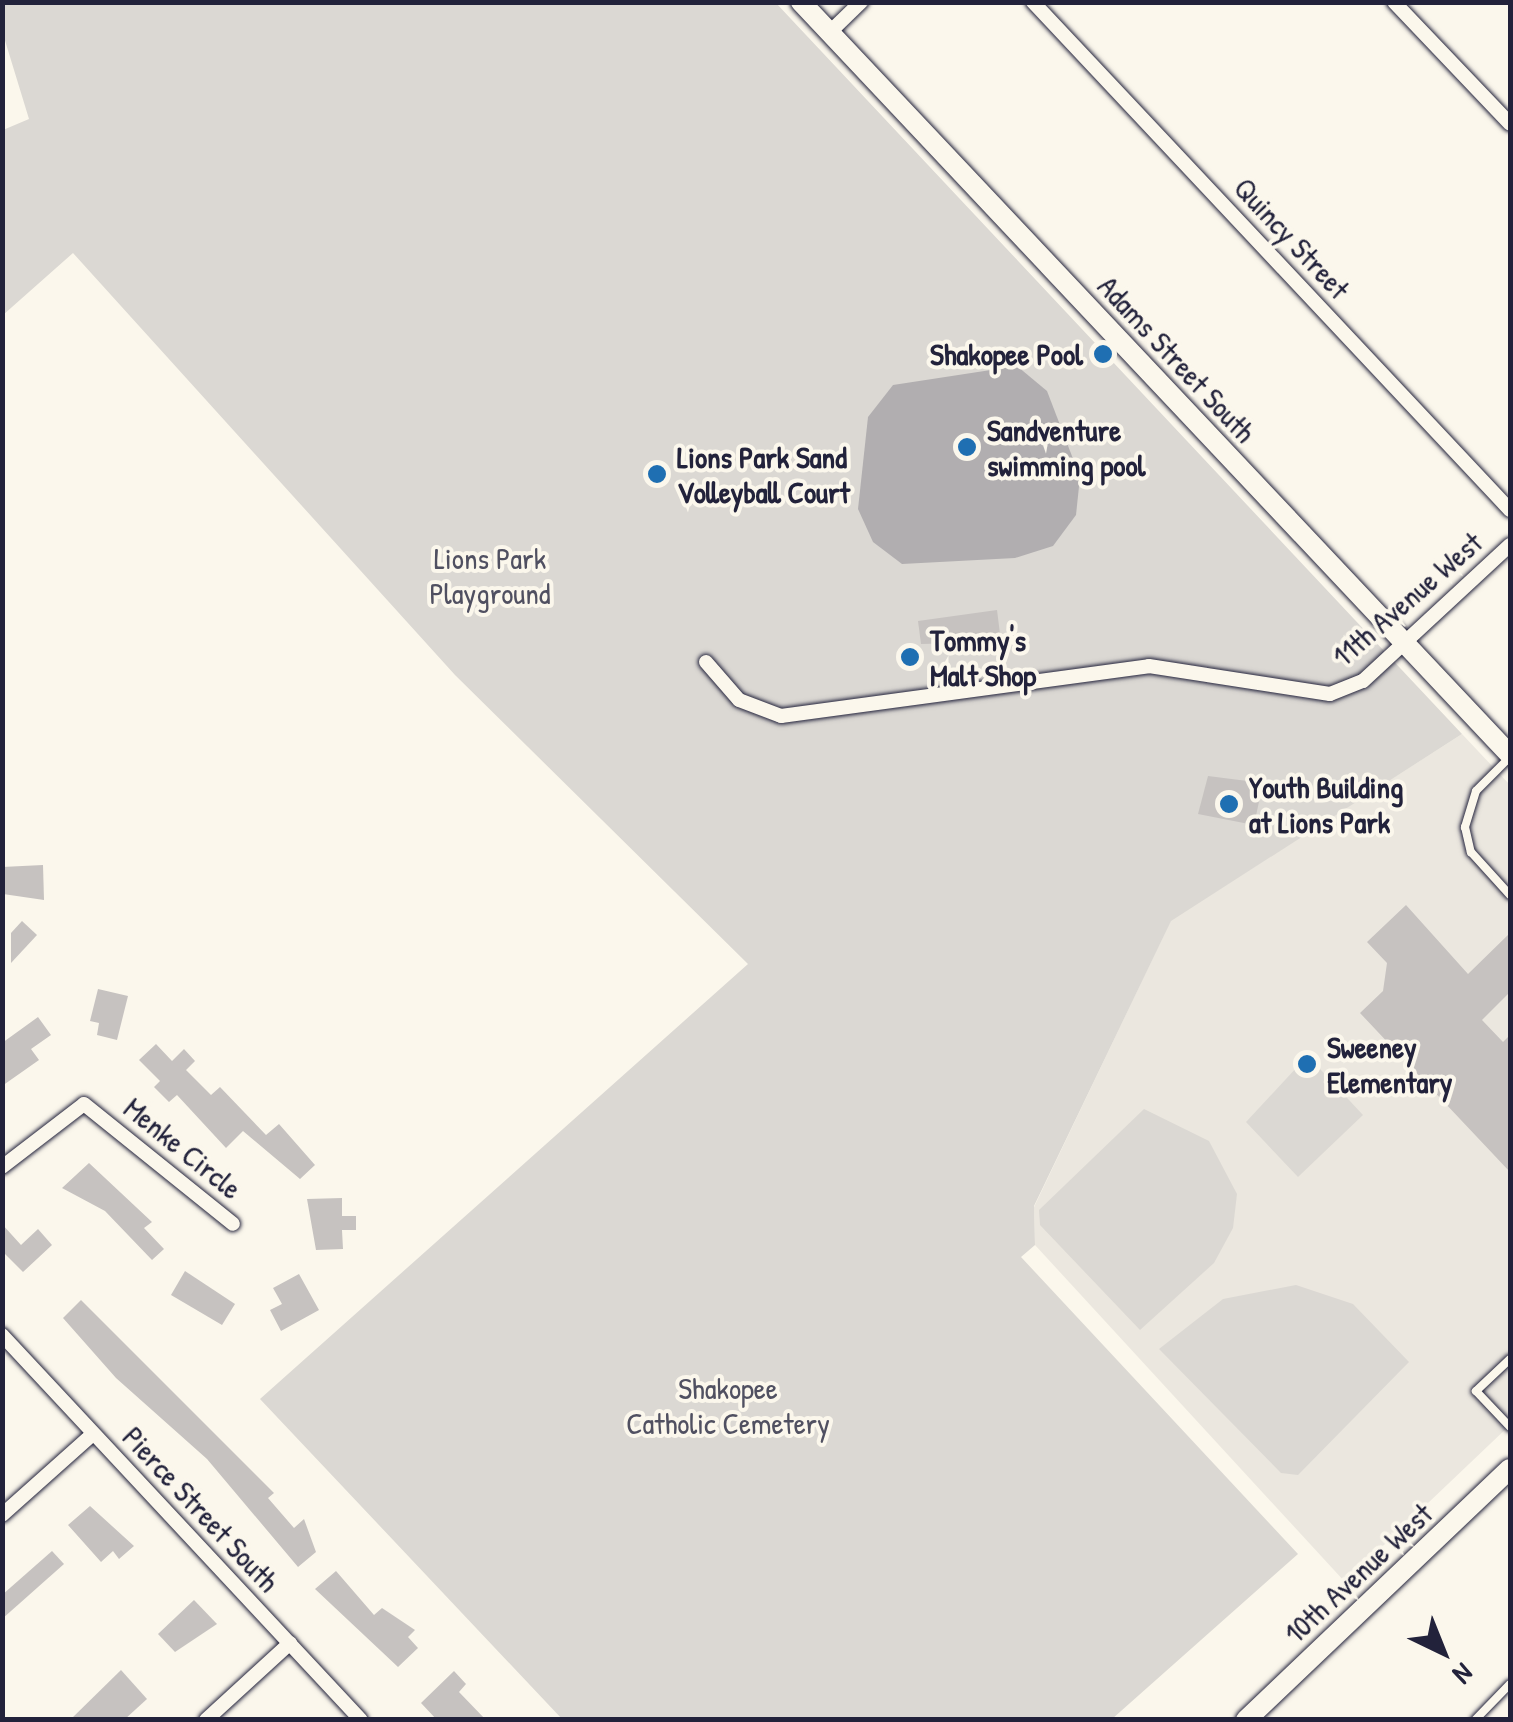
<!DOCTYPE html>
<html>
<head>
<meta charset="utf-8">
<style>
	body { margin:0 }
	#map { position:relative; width:1513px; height:1722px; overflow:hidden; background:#fbf7ec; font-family:"Patrick Hand",sans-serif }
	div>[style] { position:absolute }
	.built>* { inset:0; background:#ebe7df }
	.green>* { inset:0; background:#dbd8d3 }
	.water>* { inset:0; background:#b1aeb0 }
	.building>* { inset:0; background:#c6c2c0 }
	.roads { filter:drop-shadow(0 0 2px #22223b) drop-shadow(0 0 2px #22223b) }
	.lane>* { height:8px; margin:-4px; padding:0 4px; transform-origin:4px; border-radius:4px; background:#fbf7ec }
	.street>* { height:14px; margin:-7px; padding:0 7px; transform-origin:7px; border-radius:7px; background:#fbf7ec }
	.secondary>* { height:20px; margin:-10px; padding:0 10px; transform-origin:10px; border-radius:10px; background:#fbf7ec }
	.dots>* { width:28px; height:28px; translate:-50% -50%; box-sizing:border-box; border:5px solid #fbf7ec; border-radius:50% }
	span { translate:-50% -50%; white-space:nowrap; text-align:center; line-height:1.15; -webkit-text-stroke:8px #fbf7ec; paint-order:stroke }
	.street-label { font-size:30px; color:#22223b }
	.poi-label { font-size:30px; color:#22223b; font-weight:700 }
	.right { translate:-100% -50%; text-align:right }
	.left { translate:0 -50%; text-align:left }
	.park-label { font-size:30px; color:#505061 }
	.frame { position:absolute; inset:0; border:5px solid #22223b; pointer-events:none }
	.north { position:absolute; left:1393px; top:1602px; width:100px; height:100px; -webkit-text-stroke:8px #fbf7ec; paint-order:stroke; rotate:137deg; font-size:28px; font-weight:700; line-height:40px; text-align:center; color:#22223b }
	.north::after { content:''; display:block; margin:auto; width:35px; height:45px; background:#22223b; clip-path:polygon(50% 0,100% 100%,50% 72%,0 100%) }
</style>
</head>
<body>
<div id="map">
	<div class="built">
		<i style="clip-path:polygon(1462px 734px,1510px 785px,1510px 1425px,1345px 1582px,1035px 1245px,1034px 1207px,1171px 920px)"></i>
	</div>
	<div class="green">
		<i style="clip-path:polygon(3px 3px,776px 3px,1462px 734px,1171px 921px,1034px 1206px,1035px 1245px,1021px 1257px,1298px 1554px,1112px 1719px,562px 1719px,260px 1399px,748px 964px,455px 675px,73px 253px,3px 315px,3px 130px,29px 119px,3px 34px)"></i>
		<i style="clip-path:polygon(1298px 1066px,1320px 1069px,1363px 1115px,1298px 1177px,1246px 1122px)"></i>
		<i style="clip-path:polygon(1144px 1109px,1209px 1141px,1237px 1194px,1233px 1228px,1214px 1263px,1140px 1330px,1040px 1225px,1039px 1210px)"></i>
		<i style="clip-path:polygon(1296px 1285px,1353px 1304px,1409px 1362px,1298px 1475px,1281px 1473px,1159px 1349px,1223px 1299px)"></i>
	</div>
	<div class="water">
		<i style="clip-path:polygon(1017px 366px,1047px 391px,1080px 477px,1076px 515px,1053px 546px,1015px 558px,902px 564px,873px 542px,858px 509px,868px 417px,893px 385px)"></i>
	</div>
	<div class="building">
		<i style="clip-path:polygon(997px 610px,1001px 642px,921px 644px,918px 621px)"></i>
		<i style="clip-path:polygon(1208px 776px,1263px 783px,1254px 825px,1198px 814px)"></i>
		<i style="clip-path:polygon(43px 865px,44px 900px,3px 894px,2px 867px)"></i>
		<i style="clip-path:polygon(1406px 905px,1468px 974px,1510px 933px,1510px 992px,1482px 1020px,1503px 1042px,1510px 1035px,1510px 1172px,1360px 1013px,1383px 991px,1387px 963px,1367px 942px)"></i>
		<i style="clip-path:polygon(22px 921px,37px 935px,11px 963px,11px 933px)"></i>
		<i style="clip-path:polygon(98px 989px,128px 996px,117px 1040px,97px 1035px,99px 1023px,90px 1021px)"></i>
		<i style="clip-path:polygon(38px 1017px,51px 1035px,31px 1049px,39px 1060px,2px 1086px,2px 1043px)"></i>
		<i style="clip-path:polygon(156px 1044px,172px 1061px,184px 1049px,195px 1061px,186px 1070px,211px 1095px,220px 1087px,266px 1135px,279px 1124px,315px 1165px,300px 1179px,243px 1131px,226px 1148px,177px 1095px,169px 1102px,154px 1087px,160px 1081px,139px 1060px)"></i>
		<i style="clip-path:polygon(89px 1163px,152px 1222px,144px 1228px,164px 1249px,152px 1260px,105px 1211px,62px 1188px)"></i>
		<i style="clip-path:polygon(342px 1198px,342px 1216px,356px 1216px,356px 1230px,342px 1230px,343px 1249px,316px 1250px,307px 1199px)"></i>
		<i style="clip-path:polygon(2px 1224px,21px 1245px,38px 1229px,52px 1245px,23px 1272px,2px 1251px)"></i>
		<i style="clip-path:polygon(185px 1271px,235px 1304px,222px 1325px,171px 1295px)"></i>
		<i style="clip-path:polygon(299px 1274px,319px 1310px,281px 1331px,270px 1310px,282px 1304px,273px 1288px)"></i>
		<i style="clip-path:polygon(81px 1300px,274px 1493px,268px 1498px,294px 1528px,304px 1519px,316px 1552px,298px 1567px,207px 1459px,116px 1378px,63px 1318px)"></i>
		<i style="clip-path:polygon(90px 1506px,134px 1546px,119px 1559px,113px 1551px,101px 1562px,68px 1525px)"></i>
		<i style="clip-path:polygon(52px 1551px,64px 1564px,2px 1619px,2px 1595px)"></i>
		<i style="clip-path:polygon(336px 1571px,374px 1615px,382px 1608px,415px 1630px,408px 1637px,418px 1648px,398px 1667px,315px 1589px)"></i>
		<i style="clip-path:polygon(194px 1600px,217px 1624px,175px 1652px,158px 1634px)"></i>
		<i style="clip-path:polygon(121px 1670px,147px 1699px,124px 1720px,70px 1720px)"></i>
		<i style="clip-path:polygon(454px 1671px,466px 1684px,459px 1692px,486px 1720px,437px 1720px,421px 1703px)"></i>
	</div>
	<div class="roads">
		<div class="lane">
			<i style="left:1510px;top:757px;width:48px;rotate:135deg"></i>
			<i style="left:1476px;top:791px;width:38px;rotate:107deg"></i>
			<i style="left:1465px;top:827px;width:26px;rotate:77deg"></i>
			<i style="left:1471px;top:852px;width:58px;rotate:47.8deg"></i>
			<i style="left:1510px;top:1359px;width:47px;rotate:136.7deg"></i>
			<i style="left:1476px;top:1391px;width:50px;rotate:46.6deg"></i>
			<i style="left:1475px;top:1720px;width:50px;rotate:-45.8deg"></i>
		</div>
		<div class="street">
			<i style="left:1033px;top:2px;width:697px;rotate:46.8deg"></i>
			<i style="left:1394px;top:2px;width:168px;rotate:46.4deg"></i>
			<i style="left:829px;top:33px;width:45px;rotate:-44.1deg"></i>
			<i style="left:706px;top:662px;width:50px;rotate:49deg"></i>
			<i style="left:739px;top:700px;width:45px;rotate:20.9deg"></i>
			<i style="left:781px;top:716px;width:371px;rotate:-7.7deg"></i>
			<i style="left:1149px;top:666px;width:183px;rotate:8.8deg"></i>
			<i style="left:1330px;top:694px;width:35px;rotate:-22deg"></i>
			<i style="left:1363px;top:681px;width:200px;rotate:-42.8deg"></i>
			<i style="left:2px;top:1167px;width:103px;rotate:-37.5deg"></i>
			<i style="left:84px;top:1104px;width:191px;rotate:38.8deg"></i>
			<i style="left:2px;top:1335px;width:526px;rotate:47deg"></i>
			<i style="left:2px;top:1515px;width:122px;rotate:-41.7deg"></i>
			<i style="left:206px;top:1720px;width:114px;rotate:-42.5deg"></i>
		</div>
		<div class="secondary">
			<i style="left:801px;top:2px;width:1034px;rotate:46.72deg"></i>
			<i style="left:1246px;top:1720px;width:364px;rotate:-43.6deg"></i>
		</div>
	</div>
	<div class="dots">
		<i style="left:1103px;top:354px;background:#1f6fb2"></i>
		<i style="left:967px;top:447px;background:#1f6fb2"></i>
		<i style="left:657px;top:474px;background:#1f6fb2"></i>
		<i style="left:910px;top:657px;background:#1f6fb2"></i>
		<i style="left:1229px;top:804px;background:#1f6fb2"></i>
		<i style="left:1307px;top:1064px;background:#1f6fb2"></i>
	</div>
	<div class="street-label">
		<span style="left:1292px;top:238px;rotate:47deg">Quincy Street</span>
		<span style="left:1177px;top:359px;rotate:47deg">Adams Street South</span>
		<span style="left:1407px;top:599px;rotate:-41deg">11th Avenue West</span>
		<span style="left:183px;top:1148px;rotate:39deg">Menke Circle</span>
		<span style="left:201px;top:1509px;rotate:47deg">Pierce Street South</span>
		<span style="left:1358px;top:1573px;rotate:-43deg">10th Avenue West</span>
	</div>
	<div class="poi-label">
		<span class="right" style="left:1083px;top:354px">Shakopee Pool</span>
		<span class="left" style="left:987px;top:447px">Sandventure<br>swimming pool</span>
		<span class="left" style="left:677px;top:474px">Lions Park Sand<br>Volleyball Court</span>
		<span class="left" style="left:930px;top:657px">Tommy's<br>Malt Shop</span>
		<span class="left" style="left:1249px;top:804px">Youth Building<br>at Lions Park</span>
		<span class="left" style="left:1327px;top:1064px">Sweeney<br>Elementary</span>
	</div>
	<div class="park-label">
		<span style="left:490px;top:575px">Lions Park<br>Playground</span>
		<span style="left:728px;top:1405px">Shakopee<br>Catholic Cemetery</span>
	</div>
	<div class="frame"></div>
	<div class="north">N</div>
</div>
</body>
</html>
